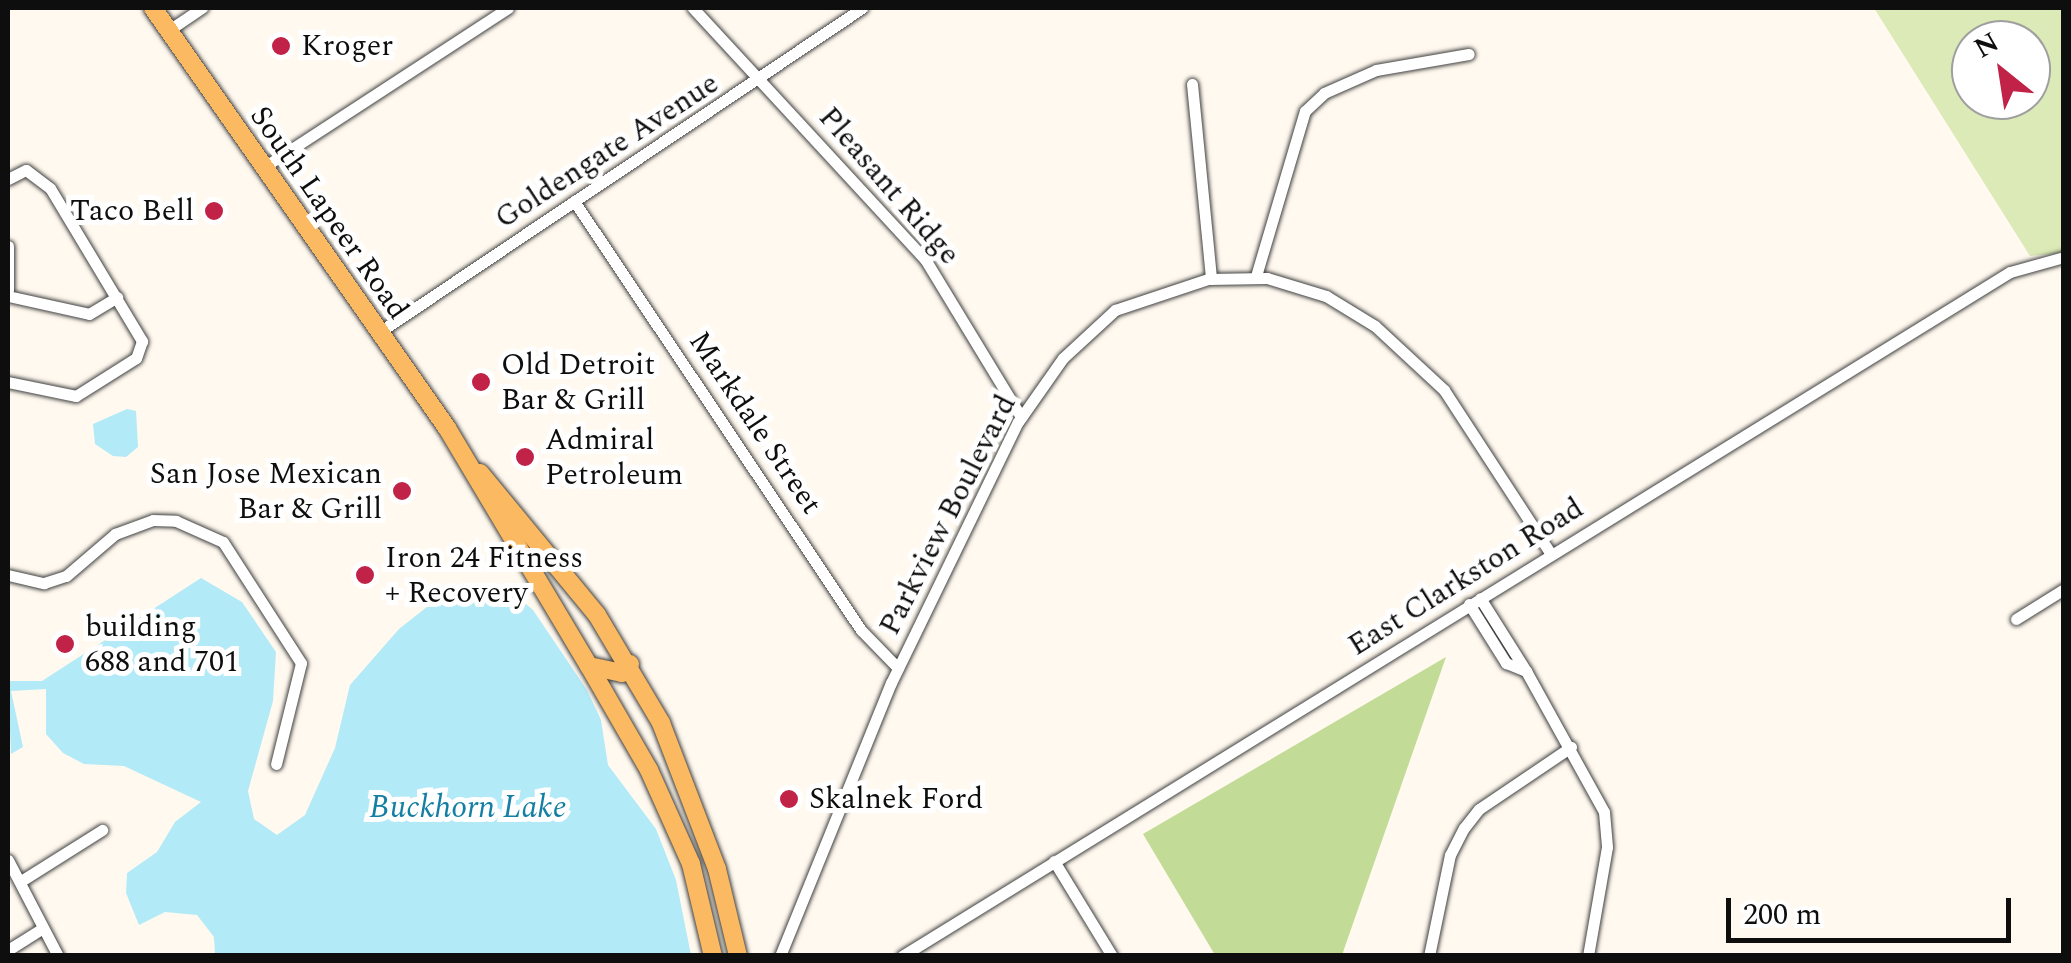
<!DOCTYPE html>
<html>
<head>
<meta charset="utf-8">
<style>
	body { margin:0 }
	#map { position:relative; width:2071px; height:963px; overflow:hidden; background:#fff9ef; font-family:Spectral,serif }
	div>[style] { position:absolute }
	.green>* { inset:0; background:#dbeab7 }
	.forest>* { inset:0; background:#c2db96 }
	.water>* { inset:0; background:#b2eaf7 }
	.roads { filter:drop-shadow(0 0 2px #414141) drop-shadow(0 0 2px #414141) }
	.street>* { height:11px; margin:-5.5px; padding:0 5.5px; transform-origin:5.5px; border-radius:5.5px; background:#fff }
	.primary>* { height:18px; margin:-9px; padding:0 9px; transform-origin:9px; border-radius:9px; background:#fbba62 }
	.dots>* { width:28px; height:28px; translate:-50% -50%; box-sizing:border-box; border:5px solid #fff; border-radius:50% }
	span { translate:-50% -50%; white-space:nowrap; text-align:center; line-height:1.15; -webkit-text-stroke:10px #fff; paint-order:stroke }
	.poi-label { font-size:30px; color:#0e0e0e }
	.left { translate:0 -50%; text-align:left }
	.right { translate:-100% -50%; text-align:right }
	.street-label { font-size:30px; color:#0e0e0e }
	.water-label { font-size:32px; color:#147fa3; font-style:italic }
	.frame { position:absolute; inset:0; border:10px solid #0e0e0e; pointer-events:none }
	.north { position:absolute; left:1951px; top:20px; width:100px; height:100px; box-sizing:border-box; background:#fff; border:2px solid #9f9f9f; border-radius:50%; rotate:330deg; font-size:28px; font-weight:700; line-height:40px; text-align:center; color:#0e0e0e }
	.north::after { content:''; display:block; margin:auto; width:35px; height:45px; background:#c12247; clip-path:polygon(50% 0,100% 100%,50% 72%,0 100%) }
	.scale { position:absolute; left:1726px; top:898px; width:285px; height:45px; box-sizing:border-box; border:5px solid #0e0e0e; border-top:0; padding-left:12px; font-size:30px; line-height:35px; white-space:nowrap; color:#0e0e0e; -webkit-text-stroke:8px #fff; paint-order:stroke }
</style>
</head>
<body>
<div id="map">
	<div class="green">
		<i style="clip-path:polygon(evenodd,1874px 8px,2063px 8px,2063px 253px,2030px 256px,1874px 8px,1971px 40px,2031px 40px,2031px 100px,1971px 100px,1971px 40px)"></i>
	</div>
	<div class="forest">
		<i style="clip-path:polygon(1446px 657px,1342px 955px,1215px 955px,1143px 834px)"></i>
	</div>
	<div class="water">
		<i style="clip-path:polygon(127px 409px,136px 411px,138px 447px,126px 457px,113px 456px,95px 444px,93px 424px)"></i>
		<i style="clip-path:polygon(201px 578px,242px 602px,276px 652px,273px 701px,248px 791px,254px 819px,277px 835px,305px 815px,335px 748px,350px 685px,399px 629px,442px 595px,496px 588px,514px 594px,533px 610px,587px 690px,601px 720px,608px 765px,656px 829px,676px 880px,691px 955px,215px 955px,214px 937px,197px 915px,165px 912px,139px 925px,126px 893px,127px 873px,157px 852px,175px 822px,201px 802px,124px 766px,84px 764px,63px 753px,46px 734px,46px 689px,11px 691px,23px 747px,11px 754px,8px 681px,42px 681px)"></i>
	</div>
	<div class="roads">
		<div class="street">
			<i style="left:693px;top:8px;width:342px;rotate:47.3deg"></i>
			<i style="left:925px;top:259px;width:185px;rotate:58.7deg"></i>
			<i style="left:169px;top:30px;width:40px;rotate:-34deg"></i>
			<i style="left:1192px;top:84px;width:196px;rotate:84.4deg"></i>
			<i style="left:264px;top:167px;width:291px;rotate:-33.1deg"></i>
			<i style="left:8px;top:179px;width:20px;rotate:-27deg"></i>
			<i style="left:26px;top:170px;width:30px;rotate:37deg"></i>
			<i style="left:50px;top:188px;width:179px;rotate:59deg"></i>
			<i style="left:142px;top:341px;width:18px;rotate:109deg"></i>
			<i style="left:136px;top:358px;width:71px;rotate:147.7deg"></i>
			<i style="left:76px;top:396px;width:69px;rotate:-168.4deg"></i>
			<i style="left:574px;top:201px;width:516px;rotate:56.22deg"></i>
			<i style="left:861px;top:630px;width:53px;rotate:45.8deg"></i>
			<i style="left:8px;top:246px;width:44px;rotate:90deg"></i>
			<i style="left:1256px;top:276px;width:172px;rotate:-73.5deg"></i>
			<i style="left:1305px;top:111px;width:26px;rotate:-43deg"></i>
			<i style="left:1324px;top:93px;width:57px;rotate:-23.9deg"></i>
			<i style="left:1376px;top:70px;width:94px;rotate:-9.8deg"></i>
			<i style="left:8px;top:296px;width:83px;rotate:12.5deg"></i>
			<i style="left:89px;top:314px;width:33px;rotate:-31deg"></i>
			<i style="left:378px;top:333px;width:583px;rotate:-33.88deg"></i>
			<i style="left:8px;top:575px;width:37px;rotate:13deg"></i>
			<i style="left:44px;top:583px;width:23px;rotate:-18deg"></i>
			<i style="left:66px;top:576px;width:65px;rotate:-40.6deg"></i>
			<i style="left:115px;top:534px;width:40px;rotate:-20.2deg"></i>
			<i style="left:153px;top:520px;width:23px;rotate:2deg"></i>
			<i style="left:176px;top:521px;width:51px;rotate:24.1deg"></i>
			<i style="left:223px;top:542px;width:144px;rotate:57.2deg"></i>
			<i style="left:301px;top:663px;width:104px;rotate:103.9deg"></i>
			<i style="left:1469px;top:604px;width:70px;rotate:57.9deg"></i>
			<i style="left:1506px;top:663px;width:22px;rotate:22deg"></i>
			<i style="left:1526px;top:671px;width:86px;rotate:-122.2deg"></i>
			<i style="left:2016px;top:619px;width:57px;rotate:-32deg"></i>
			<i style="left:1526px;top:671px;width:161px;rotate:61deg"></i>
			<i style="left:1604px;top:812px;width:35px;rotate:85deg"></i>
			<i style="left:1607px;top:847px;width:111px;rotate:99.9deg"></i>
			<i style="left:8px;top:860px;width:108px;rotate:62.5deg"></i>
			<i style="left:1054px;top:861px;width:111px;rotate:58.6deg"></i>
			<i style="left:21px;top:881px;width:96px;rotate:-32.2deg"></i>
			<i style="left:8px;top:950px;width:41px;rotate:-32.2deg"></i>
			<i style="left:780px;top:956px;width:295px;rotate:-67.9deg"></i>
			<i style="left:891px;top:683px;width:290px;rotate:-64.1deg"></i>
			<i style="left:1018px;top:422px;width:78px;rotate:-54.9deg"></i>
			<i style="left:1063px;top:358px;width:71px;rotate:-42.7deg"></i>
			<i style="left:1115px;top:310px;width:98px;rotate:-18.4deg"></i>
			<i style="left:1208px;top:279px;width:59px;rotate:-1deg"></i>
			<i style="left:1267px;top:278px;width:62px;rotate:17deg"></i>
			<i style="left:1326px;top:296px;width:57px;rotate:31.5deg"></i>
			<i style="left:1375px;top:326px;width:94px;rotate:42.8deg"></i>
			<i style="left:1444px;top:390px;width:196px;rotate:56.9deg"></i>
			<i style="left:902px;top:956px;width:1302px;rotate:-31.69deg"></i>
			<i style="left:2010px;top:272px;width:56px;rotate:-15.5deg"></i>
			<i style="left:1429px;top:956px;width:103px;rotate:-78.3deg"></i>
			<i style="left:1450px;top:855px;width:30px;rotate:-63deg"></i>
			<i style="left:1464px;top:828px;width:24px;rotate:-52deg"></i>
			<i style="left:1479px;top:809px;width:111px;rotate:-34deg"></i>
		</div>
		<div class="primary">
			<i style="left:153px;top:8px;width:513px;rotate:55.01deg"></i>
			<i style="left:447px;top:428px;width:277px;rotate:59.2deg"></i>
			<i style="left:589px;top:666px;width:120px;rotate:60deg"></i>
			<i style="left:649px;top:770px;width:103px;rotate:65.9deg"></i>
			<i style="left:691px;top:864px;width:95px;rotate:76.6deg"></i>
			<i style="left:480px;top:473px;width:184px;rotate:50.5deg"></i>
			<i style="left:597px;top:615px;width:126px;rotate:59.3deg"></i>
			<i style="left:661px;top:723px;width:156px;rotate:69deg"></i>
			<i style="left:717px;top:869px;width:89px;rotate:76.4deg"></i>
			<i style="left:589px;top:666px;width:34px;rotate:12deg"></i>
			<i style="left:622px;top:673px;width:12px;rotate:-48deg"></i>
		</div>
	</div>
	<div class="dots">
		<i style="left:281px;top:46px;background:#c12247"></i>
		<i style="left:214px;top:211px;background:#c12247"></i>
		<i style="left:481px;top:382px;background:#c12247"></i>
		<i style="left:525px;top:457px;background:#c12247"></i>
		<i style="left:402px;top:491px;background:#c12247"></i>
		<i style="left:365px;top:575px;background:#c12247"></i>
		<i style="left:65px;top:644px;background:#c12247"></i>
		<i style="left:789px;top:799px;background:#c12247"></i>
	</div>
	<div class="poi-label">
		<span class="left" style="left:301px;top:46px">Kroger</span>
		<span class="right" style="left:194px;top:211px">Taco Bell</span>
		<span class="left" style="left:501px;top:382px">Old Detroit<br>Bar &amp; Grill</span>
		<span class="left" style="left:545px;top:457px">Admiral<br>Petroleum</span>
		<span class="right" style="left:382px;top:491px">San Jose Mexican<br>Bar &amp; Grill</span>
		<span class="left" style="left:385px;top:575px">Iron 24 Fitness<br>+ Recovery</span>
		<span class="left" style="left:85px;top:644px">building<br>688 and 701</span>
		<span class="left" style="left:809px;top:799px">Skalnek Ford</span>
	</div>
	<div class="street-label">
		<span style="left:607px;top:151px;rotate:-33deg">Goldengate Avenue</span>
		<span style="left:889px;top:186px;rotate:49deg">Pleasant Ridge</span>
		<span style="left:329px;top:213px;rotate:55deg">South Lapeer Road</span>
		<span style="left:755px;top:423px;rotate:56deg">Markdale Street</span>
		<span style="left:948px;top:515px;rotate:-63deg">Parkview Boulevard</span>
		<span style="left:1466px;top:577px;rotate:-32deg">East Clarkston Road</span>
	</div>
	<div class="water-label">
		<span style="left:468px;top:808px">Buckhorn Lake</span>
	</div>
	<div class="frame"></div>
	<div class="north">N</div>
	<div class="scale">200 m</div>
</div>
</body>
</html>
